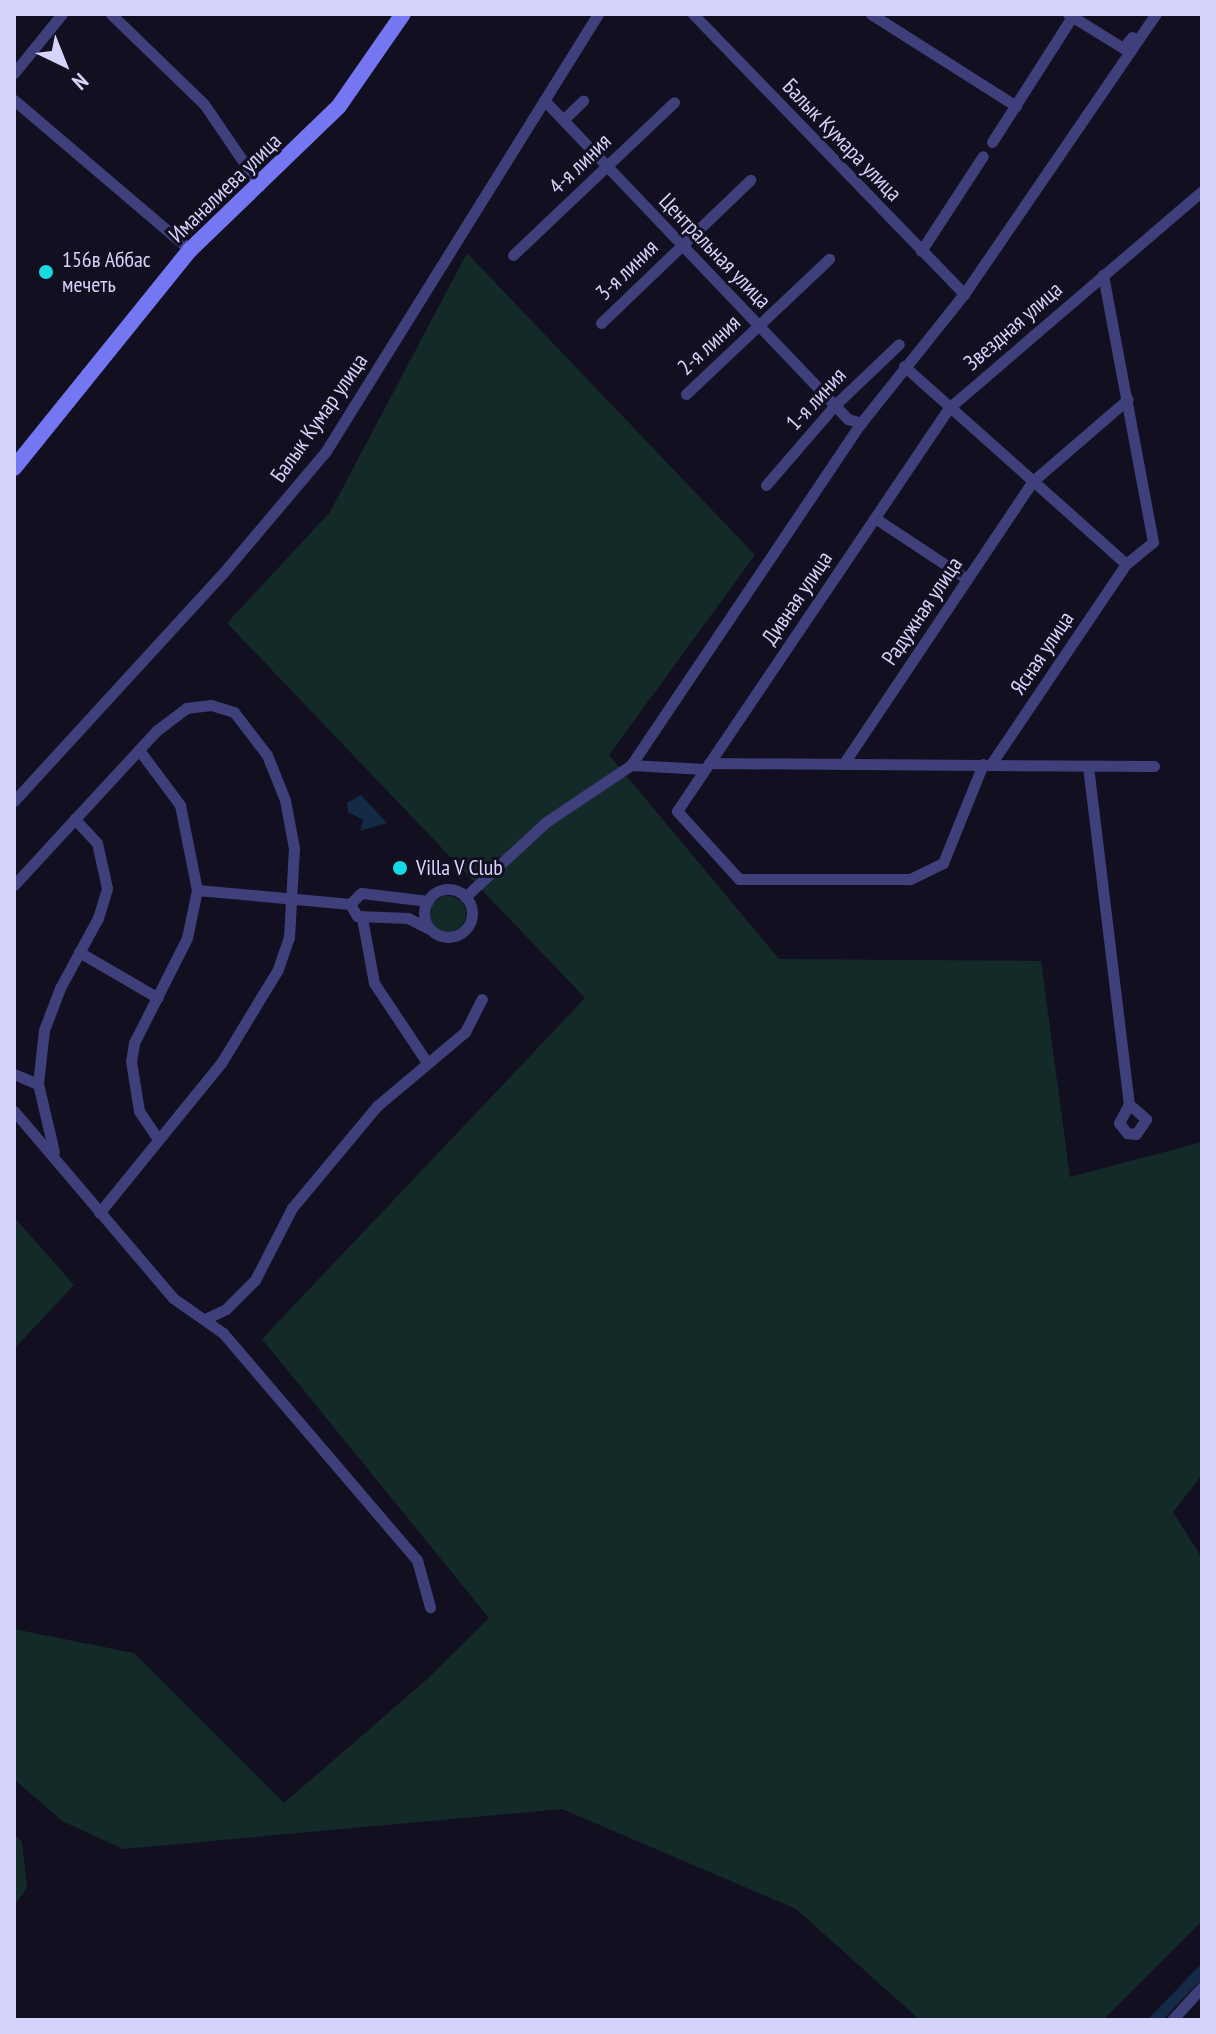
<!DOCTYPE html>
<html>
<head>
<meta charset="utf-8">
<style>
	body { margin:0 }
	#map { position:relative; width:1216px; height:2034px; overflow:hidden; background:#120f20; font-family:"PT Sans Narrow",sans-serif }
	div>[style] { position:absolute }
	.green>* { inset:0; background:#132a28 }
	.round { border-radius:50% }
	.water>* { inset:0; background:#142a46 }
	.canal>* { height:11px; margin:-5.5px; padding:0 5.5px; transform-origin:5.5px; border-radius:5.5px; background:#142a46 }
	.street>* { height:11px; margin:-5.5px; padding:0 5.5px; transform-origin:5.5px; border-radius:5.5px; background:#3f407b }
	.street>.ring { margin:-5.5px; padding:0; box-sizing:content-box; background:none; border:11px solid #3f407b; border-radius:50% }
	.secondary>* { height:16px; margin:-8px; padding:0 8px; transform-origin:8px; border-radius:8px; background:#7477f1 }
	.dots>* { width:22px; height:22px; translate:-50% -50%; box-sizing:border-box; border:4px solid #120f20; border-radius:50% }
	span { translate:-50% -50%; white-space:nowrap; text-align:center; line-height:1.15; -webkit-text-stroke:6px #120f20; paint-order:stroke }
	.street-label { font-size:22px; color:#d6d3fb }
	.poi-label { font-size:22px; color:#d6d3fb }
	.left { translate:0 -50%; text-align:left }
	.frame { position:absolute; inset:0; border:16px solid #d6d3fb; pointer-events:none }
	.north { position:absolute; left:24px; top:24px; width:80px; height:80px; -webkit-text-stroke:6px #120f20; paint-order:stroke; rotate:137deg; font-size:22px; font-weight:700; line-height:32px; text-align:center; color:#d6d3fb }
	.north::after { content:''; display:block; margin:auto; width:28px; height:36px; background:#d6d3fb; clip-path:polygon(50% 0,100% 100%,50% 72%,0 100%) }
</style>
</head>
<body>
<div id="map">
	<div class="green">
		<i style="clip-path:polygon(467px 253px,755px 555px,609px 755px,779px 959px,1041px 961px,1070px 1177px,1202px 1142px,1202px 1475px,1173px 1512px,1202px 1558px,1202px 1921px,1103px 2020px,920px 2020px,796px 1909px,562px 1809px,123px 1849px,62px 1821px,14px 1779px,14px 1629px,134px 1653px,284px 1803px,425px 1681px,489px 1618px,262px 1339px,585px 998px,227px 623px,330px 512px)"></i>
		<i class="round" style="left:430px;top:896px;width:36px;height:36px"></i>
		<i style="clip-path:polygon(14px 1217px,74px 1285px,14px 1349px)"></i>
		<i style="clip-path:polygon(14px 1834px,22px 1842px,27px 1888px,14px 1906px)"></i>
	</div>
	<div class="water">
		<i style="clip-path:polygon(361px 795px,387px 823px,360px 831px,363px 820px,348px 812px,347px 803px)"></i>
	</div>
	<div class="canal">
		<i style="left:1154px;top:2020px;width:69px;rotate:-46.2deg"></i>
	</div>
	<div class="street">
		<i style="left:111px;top:14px;width:129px;rotate:44.1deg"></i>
		<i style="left:204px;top:104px;width:99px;rotate:55.7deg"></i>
		<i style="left:693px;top:14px;width:390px;rotate:45.9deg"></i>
		<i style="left:871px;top:14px;width:172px;rotate:32.4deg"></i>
		<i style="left:1068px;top:14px;width:65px;rotate:31.7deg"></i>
		<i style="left:1123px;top:48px;width:14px;rotate:-51deg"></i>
		<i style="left:14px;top:73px;width:76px;rotate:-50.9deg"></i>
		<i style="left:14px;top:100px;width:231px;rotate:40.4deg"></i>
		<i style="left:544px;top:100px;width:441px;rotate:46.4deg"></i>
		<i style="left:848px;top:419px;width:14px;rotate:17deg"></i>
		<i style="left:563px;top:120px;width:28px;rotate:-44deg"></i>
		<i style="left:992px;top:142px;width:148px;rotate:-57.4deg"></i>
		<i style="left:921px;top:251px;width:113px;rotate:-56.9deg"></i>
		<i style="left:513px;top:255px;width:222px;rotate:-43.5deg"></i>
		<i style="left:601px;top:323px;width:207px;rotate:-43.8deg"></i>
		<i style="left:904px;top:366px;width:297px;rotate:41.7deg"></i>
		<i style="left:686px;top:394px;width:197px;rotate:-43.4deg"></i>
		<i style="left:766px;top:485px;width:106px;rotate:-49.2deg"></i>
		<i style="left:835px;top:405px;width:88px;rotate:-43.6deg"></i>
		<i style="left:875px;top:518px;width:110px;rotate:33.5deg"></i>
		<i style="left:139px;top:750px;width:69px;rotate:53.3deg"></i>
		<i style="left:180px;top:805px;width:87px;rotate:78.7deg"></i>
		<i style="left:197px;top:890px;width:49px;rotate:101.8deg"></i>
		<i style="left:187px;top:938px;width:118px;rotate:116.8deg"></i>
		<i style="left:134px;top:1043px;width:18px;rotate:99deg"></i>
		<i style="left:131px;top:1061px;width:51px;rotate:80.9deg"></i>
		<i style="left:139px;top:1111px;width:34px;rotate:56deg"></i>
		<i style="left:709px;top:763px;width:445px;rotate:0.4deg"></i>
		<i style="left:844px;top:763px;width:339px;rotate:-56.2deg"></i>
		<i style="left:1033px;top:481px;width:125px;rotate:-40.8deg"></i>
		<i style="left:983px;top:764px;width:107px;rotate:112deg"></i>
		<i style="left:943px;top:863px;width:37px;rotate:154deg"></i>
		<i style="left:910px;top:879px;width:171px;rotate:180deg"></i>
		<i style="left:739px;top:879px;width:92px;rotate:-132.4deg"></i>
		<i style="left:677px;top:811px;width:488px;rotate:-56deg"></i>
		<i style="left:950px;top:407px;width:332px;rotate:-40.6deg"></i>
		<i style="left:991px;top:764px;width:241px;rotate:-56deg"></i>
		<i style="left:1126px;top:564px;width:35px;rotate:-39deg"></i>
		<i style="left:1153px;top:542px;width:272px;rotate:-100.6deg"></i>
		<i style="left:631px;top:765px;width:74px;rotate:3.1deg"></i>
		<i style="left:1088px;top:766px;width:340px;rotate:83.1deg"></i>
		<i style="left:1129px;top:1104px;width:21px;rotate:118deg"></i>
		<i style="left:1119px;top:1123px;width:13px;rotate:51deg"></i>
		<i style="left:1127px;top:1133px;width:9px;rotate:6deg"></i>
		<i style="left:1136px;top:1134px;width:18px;rotate:-56deg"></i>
		<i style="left:1146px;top:1119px;width:23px;rotate:-139deg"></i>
		<i style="left:14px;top:801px;width:309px;rotate:-47.5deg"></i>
		<i style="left:223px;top:573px;width:160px;rotate:-49.8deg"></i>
		<i style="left:326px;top:451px;width:515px;rotate:-58.1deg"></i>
		<i style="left:14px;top:885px;width:209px;rotate:-47.3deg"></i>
		<i style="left:156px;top:731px;width:38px;rotate:-37deg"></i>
		<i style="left:186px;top:708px;width:25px;rotate:-7deg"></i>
		<i style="left:211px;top:705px;width:24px;rotate:17deg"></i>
		<i style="left:234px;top:712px;width:54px;rotate:52.5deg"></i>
		<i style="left:267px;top:755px;width:48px;rotate:68.2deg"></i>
		<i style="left:285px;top:800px;width:49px;rotate:79.4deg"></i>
		<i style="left:294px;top:848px;width:89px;rotate:93.2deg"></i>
		<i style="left:289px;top:937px;width:36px;rotate:109deg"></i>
		<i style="left:277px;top:971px;width:108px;rotate:121.3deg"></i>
		<i style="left:221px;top:1063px;width:193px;rotate:129.1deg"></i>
		<i class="ring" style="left:424px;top:889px;width:37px;height:37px"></i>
		<i style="left:197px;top:890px;width:154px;rotate:5.2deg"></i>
		<i style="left:465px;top:897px;width:110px;rotate:-42.8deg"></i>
		<i style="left:546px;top:822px;width:102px;rotate:-33.8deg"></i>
		<i style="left:631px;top:765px;width:412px;rotate:-56.1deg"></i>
		<i style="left:861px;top:423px;width:165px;rotate:-51.4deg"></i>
		<i style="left:964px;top:294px;width:340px;rotate:-55.6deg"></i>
		<i style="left:428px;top:901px;width:67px;rotate:-173.2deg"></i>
		<i style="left:361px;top:893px;width:16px;rotate:135deg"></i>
		<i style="left:350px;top:904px;width:14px;rotate:60deg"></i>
		<i style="left:357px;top:916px;width:51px;rotate:2.2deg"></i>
		<i style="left:408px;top:918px;width:22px;rotate:27deg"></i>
		<i style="left:362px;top:918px;width:66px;rotate:79.5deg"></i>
		<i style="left:374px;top:983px;width:94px;rotate:56.3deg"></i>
		<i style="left:79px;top:952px;width:91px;rotate:30.2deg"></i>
		<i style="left:14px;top:1074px;width:26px;rotate:23deg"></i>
		<i style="left:14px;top:1111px;width:245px;rotate:49.6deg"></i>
		<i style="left:173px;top:1298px;width:61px;rotate:35deg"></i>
		<i style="left:223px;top:1333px;width:299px;rotate:49.5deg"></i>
		<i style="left:417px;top:1560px;width:49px;rotate:74.5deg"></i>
		<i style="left:54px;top:1152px;width:70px;rotate:-103.2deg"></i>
		<i style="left:38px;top:1084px;width:54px;rotate:-83.7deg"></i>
		<i style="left:44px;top:1030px;width:45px;rotate:-69.1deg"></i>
		<i style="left:60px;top:988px;width:80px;rotate:-61.5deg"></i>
		<i style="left:98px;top:918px;width:31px;rotate:-73deg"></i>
		<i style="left:107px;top:888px;width:46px;rotate:-102.5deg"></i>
		<i style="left:97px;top:843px;width:33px;rotate:-133deg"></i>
		<i style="left:207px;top:1318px;width:21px;rotate:-25deg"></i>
		<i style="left:226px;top:1309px;width:41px;rotate:-45deg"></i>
		<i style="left:255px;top:1280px;width:81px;rotate:-62.8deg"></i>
		<i style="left:292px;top:1208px;width:133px;rotate:-50.2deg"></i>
		<i style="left:377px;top:1106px;width:115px;rotate:-40.1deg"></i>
		<i style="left:465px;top:1032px;width:37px;rotate:-63deg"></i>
		<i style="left:1172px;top:2020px;width:45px;rotate:-47.7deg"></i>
	</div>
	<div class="secondary">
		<i style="left:14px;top:468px;width:280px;rotate:-51.1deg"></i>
		<i style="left:190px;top:250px;width:207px;rotate:-44deg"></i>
		<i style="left:339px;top:106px;width:112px;rotate:-55.2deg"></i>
	</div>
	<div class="dots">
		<i style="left:46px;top:272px;background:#16d9e3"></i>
		<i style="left:400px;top:868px;background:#16d9e3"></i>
	</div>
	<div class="street-label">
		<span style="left:842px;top:140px;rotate:46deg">Балык Кумара улица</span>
		<span style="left:580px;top:164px;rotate:-44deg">4-я линия</span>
		<span style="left:225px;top:188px;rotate:-44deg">Иманалиева улица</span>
		<span style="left:715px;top:251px;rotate:46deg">Центральная улица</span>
		<span style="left:627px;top:270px;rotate:-44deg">3-я линия</span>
		<span style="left:1013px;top:326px;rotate:-41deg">Звездная улица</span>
		<span style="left:709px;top:345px;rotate:-43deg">2-я линия</span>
		<span style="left:816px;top:399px;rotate:-47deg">1-я линия</span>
		<span style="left:319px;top:418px;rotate:-55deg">Балык Кумар улица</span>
		<span style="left:797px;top:598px;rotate:-56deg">Дивная улица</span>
		<span style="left:922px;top:611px;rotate:-56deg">Радужная улица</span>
		<span style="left:1042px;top:653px;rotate:-56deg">Ясная улица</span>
	</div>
	<div class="poi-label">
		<span class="left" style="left:62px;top:272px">156в Аббас<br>мечеть</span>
		<span class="left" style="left:416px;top:868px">Villa V Club</span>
	</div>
	<div class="frame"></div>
	<div class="north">N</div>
</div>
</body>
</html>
